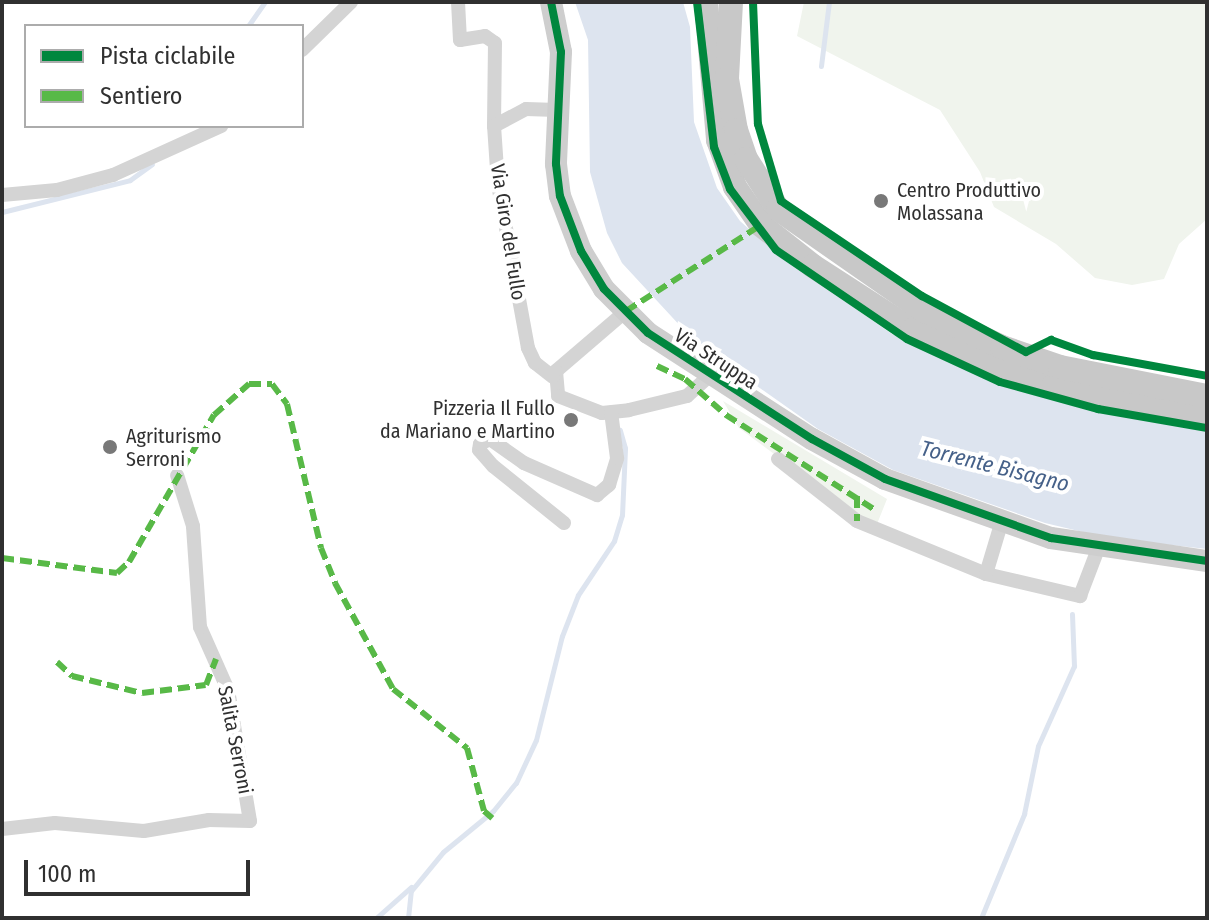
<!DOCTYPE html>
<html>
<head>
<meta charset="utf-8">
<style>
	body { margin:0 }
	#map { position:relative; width:1209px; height:920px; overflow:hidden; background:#fff; font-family:"Fira Sans Condensed",sans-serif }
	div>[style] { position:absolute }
	.green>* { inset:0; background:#f0f4ed }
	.water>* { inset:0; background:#dde4ef }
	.stream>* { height:5px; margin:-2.5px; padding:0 2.5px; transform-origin:2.5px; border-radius:2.5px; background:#dde4ef }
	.street>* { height:14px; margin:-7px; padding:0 7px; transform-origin:7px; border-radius:7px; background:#d4d4d4 }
	.secondary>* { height:22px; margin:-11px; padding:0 11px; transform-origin:11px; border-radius:11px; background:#cecece }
	.primary>* { height:24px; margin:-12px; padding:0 12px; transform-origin:12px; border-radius:12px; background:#c8c8c8 }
	.quiet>* { height:6px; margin-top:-3px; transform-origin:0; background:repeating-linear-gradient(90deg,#58b947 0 12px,transparent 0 18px) }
	.cycleway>* { height:8px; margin:-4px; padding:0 4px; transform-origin:4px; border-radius:4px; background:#00873e }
	.dots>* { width:22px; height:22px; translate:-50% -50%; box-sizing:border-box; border:4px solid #fff; border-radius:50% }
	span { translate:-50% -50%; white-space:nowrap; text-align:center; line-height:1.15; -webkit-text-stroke:8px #fff; paint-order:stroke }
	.poi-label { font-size:20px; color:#303030 }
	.left { translate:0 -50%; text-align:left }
	.right { translate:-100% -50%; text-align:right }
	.street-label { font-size:20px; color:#303030 }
	.water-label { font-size:22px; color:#466189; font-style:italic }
	.frame { position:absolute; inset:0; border:4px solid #303030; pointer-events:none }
	.legend { position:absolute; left:24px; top:24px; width:280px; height:104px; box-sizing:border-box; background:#fff; border:2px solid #acacac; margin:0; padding:10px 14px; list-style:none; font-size:24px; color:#303030 }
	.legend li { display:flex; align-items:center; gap:16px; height:40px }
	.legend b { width:40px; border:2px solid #acacac }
	.scale { position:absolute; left:24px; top:860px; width:226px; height:36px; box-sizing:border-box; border:4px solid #303030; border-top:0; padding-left:10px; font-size:24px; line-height:28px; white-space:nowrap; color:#303030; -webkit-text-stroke:6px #fff; paint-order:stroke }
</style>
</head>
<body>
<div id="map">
	<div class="green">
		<i style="clip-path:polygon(804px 2px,1207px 2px,1207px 219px,1179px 244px,1164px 279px,1132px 285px,1095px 278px,1056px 244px,994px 207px,980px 172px,940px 110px,797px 36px)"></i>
		<i style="clip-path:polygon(723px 401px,887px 499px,875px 529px,739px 428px)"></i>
	</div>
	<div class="water">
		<i style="clip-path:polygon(575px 2px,683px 2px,690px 27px,694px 122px,717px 188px,740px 221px,777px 254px,892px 334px,1006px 386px,1095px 411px,1207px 431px,1207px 549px,1108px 538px,1045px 523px,893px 470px,818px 429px,696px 343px,622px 263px,607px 233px,590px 172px,588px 40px)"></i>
	</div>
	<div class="stream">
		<i style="left:248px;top:26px;width:29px;rotate:-55deg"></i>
		<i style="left:821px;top:66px;width:64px;rotate:-82.9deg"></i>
		<i style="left:2px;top:212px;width:132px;rotate:-14deg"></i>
		<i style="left:130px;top:180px;width:27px;rotate:-36deg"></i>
		<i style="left:376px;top:918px;width:47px;rotate:-41.5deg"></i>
		<i style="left:408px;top:918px;width:27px;rotate:-84deg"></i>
		<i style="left:411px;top:891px;width:50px;rotate:-50.6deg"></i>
		<i style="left:443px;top:852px;width:65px;rotate:-39.4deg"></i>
		<i style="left:493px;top:811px;width:36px;rotate:-51deg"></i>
		<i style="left:516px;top:783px;width:47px;rotate:-65.1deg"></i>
		<i style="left:536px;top:740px;width:107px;rotate:-76deg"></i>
		<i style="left:562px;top:636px;width:44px;rotate:-68.7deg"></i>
		<i style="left:578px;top:595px;width:65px;rotate:-56.3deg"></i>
		<i style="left:614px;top:541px;width:27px;rotate:-73deg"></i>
		<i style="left:622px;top:515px;width:67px;rotate:-87.4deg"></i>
		<i style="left:625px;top:448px;width:19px;rotate:-106deg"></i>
		<i style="left:981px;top:918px;width:113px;rotate:-67.5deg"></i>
		<i style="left:1024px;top:814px;width:69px;rotate:-78.4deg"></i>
		<i style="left:1038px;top:746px;width:88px;rotate:-65.8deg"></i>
		<i style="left:1074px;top:666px;width:52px;rotate:-92.2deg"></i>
	</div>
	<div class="street">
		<i style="left:458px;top:2px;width:38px;rotate:87deg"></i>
		<i style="left:460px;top:40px;width:25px;rotate:-9deg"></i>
		<i style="left:485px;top:36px;width:12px;rotate:35deg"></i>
		<i style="left:495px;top:43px;width:83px;rotate:90.7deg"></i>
		<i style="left:302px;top:50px;width:69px;rotate:-44.4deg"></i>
		<i style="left:2px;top:195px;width:55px;rotate:-5.2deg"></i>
		<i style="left:57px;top:190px;width:58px;rotate:-15deg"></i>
		<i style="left:113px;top:175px;width:119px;rotate:-24.4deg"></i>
		<i style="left:626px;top:311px;width:92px;rotate:139.4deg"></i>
		<i style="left:556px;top:371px;width:25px;rotate:85deg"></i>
		<i style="left:558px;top:396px;width:47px;rotate:21.1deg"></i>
		<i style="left:602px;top:413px;width:27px;rotate:-6deg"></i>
		<i style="left:629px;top:410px;width:60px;rotate:-13.6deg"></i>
		<i style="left:687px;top:396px;width:31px;rotate:-42deg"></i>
		<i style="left:553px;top:377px;width:23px;rotate:-142deg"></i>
		<i style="left:535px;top:363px;width:17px;rotate:-115deg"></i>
		<i style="left:528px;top:348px;width:167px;rotate:-100.4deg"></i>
		<i style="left:498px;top:184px;width:58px;rotate:-93.9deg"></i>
		<i style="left:494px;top:126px;width:36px;rotate:-28deg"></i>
		<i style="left:526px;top:109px;width:31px;rotate:2deg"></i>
		<i style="left:778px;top:459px;width:100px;rotate:38.1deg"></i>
		<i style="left:857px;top:521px;width:139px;rotate:22.3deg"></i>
		<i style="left:986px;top:574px;width:97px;rotate:13.2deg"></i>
		<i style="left:1080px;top:596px;width:50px;rotate:-69deg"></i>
		<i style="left:564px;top:523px;width:91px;rotate:-141.2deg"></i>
		<i style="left:493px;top:466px;width:21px;rotate:-131deg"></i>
		<i style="left:479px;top:450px;width:6px;rotate:-81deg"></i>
		<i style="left:480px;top:444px;width:11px;rotate:-27deg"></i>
		<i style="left:490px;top:439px;width:42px;rotate:35.2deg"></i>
		<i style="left:524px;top:463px;width:80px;rotate:23.7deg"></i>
		<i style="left:597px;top:495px;width:16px;rotate:-40deg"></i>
		<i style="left:609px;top:485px;width:28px;rotate:-73deg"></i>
		<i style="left:617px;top:458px;width:46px;rotate:-97.4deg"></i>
		<i style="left:986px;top:574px;width:52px;rotate:-73.3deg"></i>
		<i style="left:2px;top:829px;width:53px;rotate:-6.5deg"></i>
		<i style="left:55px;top:823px;width:89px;rotate:5.1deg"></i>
		<i style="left:144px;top:831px;width:66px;rotate:-9.6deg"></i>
		<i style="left:209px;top:820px;width:41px;rotate:1.4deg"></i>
		<i style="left:250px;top:821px;width:133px;rotate:-99.5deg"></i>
		<i style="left:228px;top:690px;width:69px;rotate:-114deg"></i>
		<i style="left:200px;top:627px;width:101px;rotate:-94deg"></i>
		<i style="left:193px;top:526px;width:53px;rotate:-107.4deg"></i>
	</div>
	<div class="secondary">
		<i style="left:551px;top:2px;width:51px;rotate:78.7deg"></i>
		<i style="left:561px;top:52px;width:112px;rotate:92.6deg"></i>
		<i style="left:556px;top:164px;width:32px;rotate:83deg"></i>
		<i style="left:560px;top:196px;width:59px;rotate:69.1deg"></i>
		<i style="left:581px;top:251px;width:44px;rotate:58.8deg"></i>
		<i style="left:604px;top:289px;width:62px;rotate:45deg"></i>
		<i style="left:648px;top:333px;width:195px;rotate:32.9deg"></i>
		<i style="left:812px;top:439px;width:83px;rotate:28.7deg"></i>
		<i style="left:885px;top:479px;width:176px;rotate:19.6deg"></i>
		<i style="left:1051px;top:538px;width:158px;rotate:8.4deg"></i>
	</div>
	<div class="primary">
		<i style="left:706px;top:2px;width:139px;rotate:85deg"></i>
		<i style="left:718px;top:140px;width:50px;rotate:70.1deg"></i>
		<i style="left:735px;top:187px;width:46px;rotate:55.6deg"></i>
		<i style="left:761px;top:225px;width:66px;rotate:38.3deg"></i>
		<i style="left:813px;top:266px;width:118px;rotate:32.9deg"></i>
		<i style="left:912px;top:330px;width:94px;rotate:23.8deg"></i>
		<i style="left:998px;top:368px;width:57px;rotate:19.4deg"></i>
		<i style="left:1052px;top:387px;width:158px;rotate:11.7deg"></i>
		<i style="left:731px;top:2px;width:77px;rotate:93deg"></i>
		<i style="left:727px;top:79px;width:52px;rotate:80deg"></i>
		<i style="left:736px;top:130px;width:31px;rotate:71deg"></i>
		<i style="left:746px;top:159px;width:59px;rotate:57.4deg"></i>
		<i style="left:778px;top:209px;width:177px;rotate:34.9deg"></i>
		<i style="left:923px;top:310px;width:87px;rotate:25.1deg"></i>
		<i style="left:1002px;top:347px;width:61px;rotate:19deg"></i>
		<i style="left:1060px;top:367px;width:150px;rotate:11.2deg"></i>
	</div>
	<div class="quiet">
		<i style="left:626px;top:311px;width:160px;rotate:-32.5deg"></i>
		<i style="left:657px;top:366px;width:31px;rotate:25deg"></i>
		<i style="left:685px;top:379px;width:55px;rotate:41.3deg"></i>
		<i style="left:726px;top:415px;width:177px;rotate:32.5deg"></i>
		<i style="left:857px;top:496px;width:25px;rotate:90deg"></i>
		<i style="left:2px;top:558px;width:116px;rotate:7.4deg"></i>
		<i style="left:117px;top:573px;width:16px;rotate:-43deg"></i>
		<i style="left:129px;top:562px;width:170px;rotate:-60deg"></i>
		<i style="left:214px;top:415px;width:47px;rotate:-41.5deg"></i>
		<i style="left:249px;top:384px;width:23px"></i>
		<i style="left:272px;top:384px;width:25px;rotate:53deg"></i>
		<i style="left:287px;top:404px;width:148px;rotate:76.7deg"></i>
		<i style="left:321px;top:548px;width:38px;rotate:68deg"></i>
		<i style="left:335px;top:583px;width:121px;rotate:61.3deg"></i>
		<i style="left:393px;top:689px;width:95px;rotate:38.6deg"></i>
		<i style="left:467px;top:748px;width:65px;rotate:74.9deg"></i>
		<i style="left:484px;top:811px;width:11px;rotate:41deg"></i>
		<i style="left:57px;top:662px;width:21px;rotate:43deg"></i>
		<i style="left:72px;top:676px;width:72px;rotate:13.7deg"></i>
		<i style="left:142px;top:693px;width:64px;rotate:-7.1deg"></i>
		<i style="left:206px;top:685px;width:28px;rotate:-69deg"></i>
	</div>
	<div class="cycleway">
		<i style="left:551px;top:2px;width:51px;rotate:78.7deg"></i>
		<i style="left:561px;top:52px;width:112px;rotate:92.6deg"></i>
		<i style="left:556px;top:164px;width:32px;rotate:83deg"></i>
		<i style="left:560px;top:196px;width:59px;rotate:69.1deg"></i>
		<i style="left:581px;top:251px;width:44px;rotate:58.8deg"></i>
		<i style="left:604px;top:289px;width:62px;rotate:45deg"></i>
		<i style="left:648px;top:333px;width:195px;rotate:32.9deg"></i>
		<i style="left:812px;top:439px;width:83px;rotate:28.7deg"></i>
		<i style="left:885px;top:479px;width:176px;rotate:19.6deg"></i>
		<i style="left:1051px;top:538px;width:158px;rotate:8.4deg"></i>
		<i style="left:697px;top:2px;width:146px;rotate:83.3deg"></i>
		<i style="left:714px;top:147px;width:45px;rotate:69.1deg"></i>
		<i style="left:730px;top:189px;width:76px;rotate:53deg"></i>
		<i style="left:776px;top:250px;width:158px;rotate:34.2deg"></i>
		<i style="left:907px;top:339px;width:102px;rotate:24.8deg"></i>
		<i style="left:1000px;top:382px;width:102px;rotate:15.4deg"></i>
		<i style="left:1098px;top:409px;width:111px;rotate:9.9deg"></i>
		<i style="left:753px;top:2px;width:122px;rotate:87.7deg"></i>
		<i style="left:758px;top:124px;width:80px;rotate:73.4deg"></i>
		<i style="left:781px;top:201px;width:170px;rotate:34deg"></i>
		<i style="left:922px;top:296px;width:118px;rotate:28.3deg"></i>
		<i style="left:1026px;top:352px;width:28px;rotate:-26deg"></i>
		<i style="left:1051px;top:340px;width:45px;rotate:19.7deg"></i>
		<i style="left:1093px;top:355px;width:116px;rotate:10.4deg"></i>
	</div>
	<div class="dots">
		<i style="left:881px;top:201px;background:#787878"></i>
		<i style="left:571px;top:420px;background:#787878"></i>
		<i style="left:110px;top:447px;background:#787878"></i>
	</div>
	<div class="poi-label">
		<span class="left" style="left:897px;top:202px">Centro Produttivo<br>Molassana</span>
		<span class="right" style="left:555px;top:420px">Pizzeria Il Fullo<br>da Mariano e Martino</span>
		<span class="left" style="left:126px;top:448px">Agriturismo<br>Serroni</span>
	</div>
	<div class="street-label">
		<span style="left:508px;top:232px;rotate:81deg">Via Giro del Fullo</span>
		<span style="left:716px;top:359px;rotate:33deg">Via Struppa</span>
		<span style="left:235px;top:740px;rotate:79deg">Salita Serroni</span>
	</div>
	<div class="water-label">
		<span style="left:995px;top:466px;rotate:14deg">Torrente Bisagno</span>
	</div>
	<div class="frame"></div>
	<ul class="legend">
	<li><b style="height:10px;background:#00873e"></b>Pista ciclabile</li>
	<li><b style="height:10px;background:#58b947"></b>Sentiero</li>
	</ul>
	<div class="scale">100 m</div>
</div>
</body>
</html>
